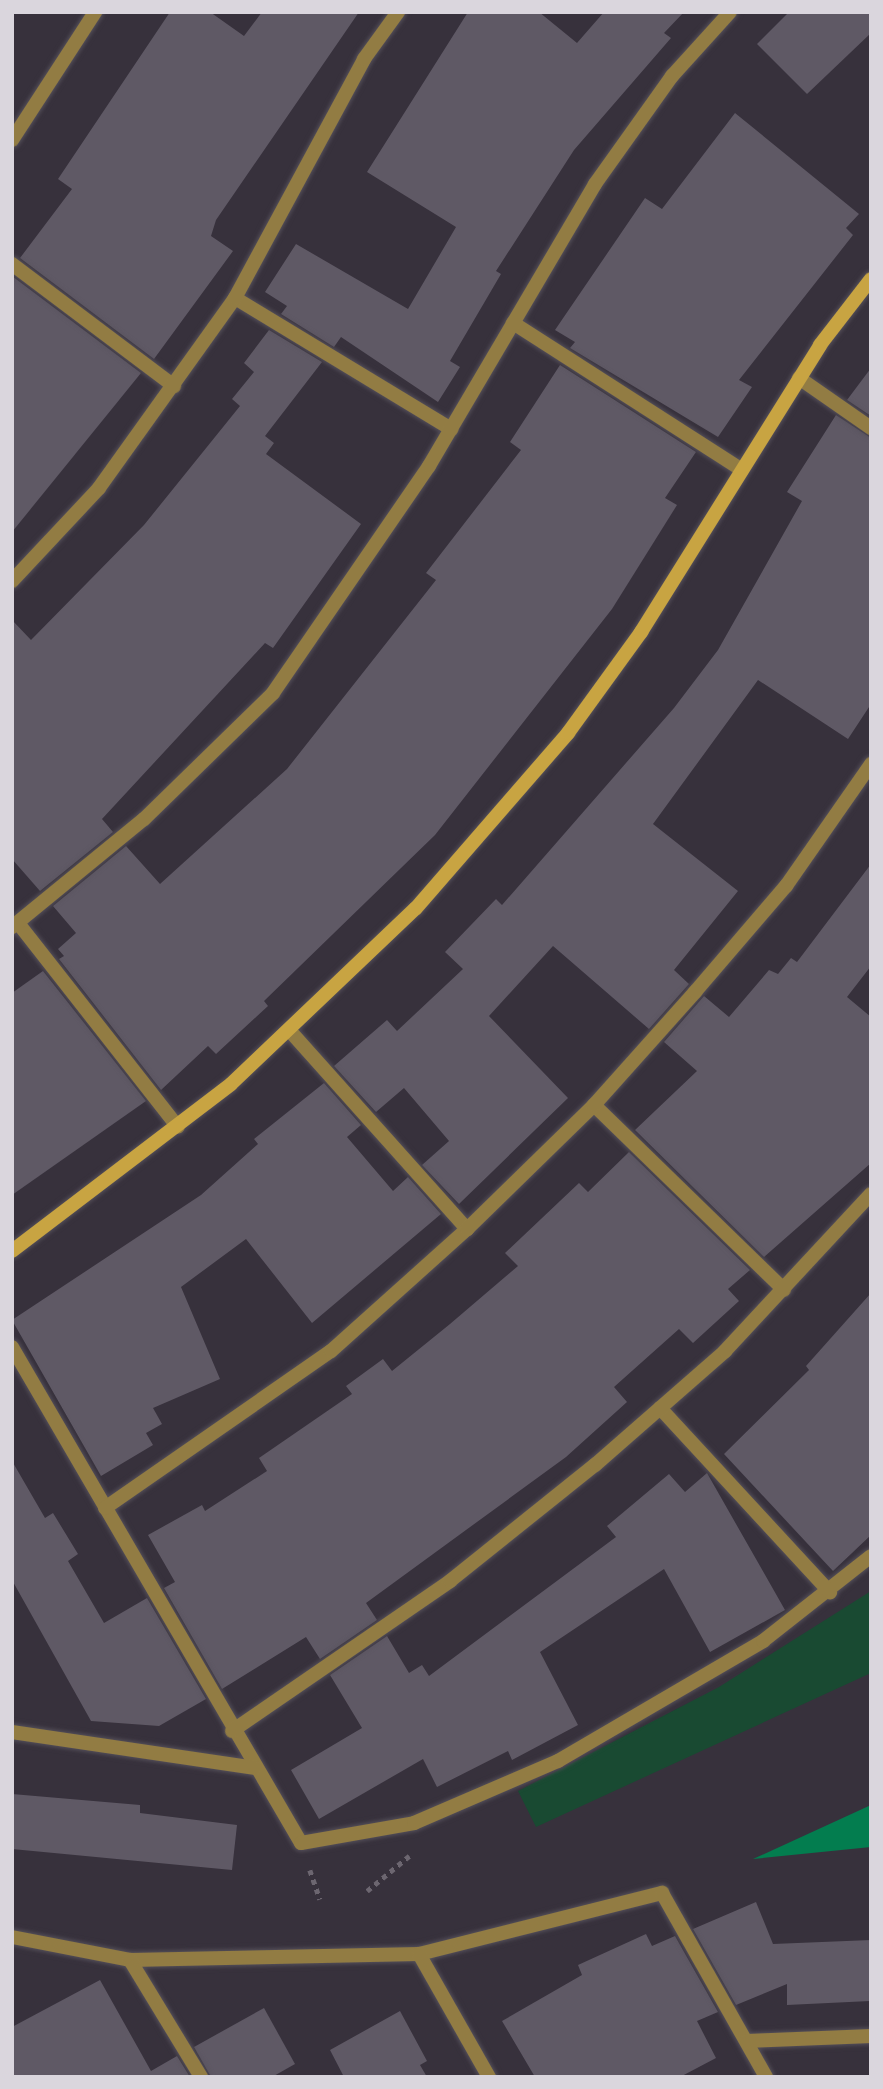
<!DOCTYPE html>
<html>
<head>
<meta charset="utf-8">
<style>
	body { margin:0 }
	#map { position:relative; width:883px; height:2089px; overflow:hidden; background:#37313c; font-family:"PT Sans",sans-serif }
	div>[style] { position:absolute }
	.green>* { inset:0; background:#194a32 }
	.forest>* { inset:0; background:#037d4f }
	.building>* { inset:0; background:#5f5965 }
	.path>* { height:4.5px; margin-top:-2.25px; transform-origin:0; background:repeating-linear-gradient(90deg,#6c6670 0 5px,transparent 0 10px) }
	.roads { filter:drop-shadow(0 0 2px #544f59) drop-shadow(0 0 2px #544f59) }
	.street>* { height:14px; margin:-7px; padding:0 7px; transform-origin:7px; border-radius:7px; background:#927c43 }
	.secondary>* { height:14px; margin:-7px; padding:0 7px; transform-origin:7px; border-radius:7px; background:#c8a442 }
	span { translate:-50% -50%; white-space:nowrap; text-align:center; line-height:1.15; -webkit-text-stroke:7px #1d1a1f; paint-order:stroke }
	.frame { position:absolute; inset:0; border:14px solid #dad6dd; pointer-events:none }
</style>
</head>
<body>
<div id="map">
	<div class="green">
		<i style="clip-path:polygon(871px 1591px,871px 1673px,536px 1827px,518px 1791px,719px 1687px)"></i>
	</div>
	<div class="forest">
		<i style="clip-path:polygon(871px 1805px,871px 1847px,753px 1859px)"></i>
	</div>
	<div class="building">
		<i style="clip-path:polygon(170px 12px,210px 12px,244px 36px,262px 12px,359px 12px,216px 220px,211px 236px,233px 251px,154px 359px,20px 258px,72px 189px,58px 179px)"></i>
		<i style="clip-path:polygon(468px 12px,539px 12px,577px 43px,604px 12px,684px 12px,664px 33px,671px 38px,574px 150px,496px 271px,501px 274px,450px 361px,460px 367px,438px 402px,341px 337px,334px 347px,281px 314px,287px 306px,265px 292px,296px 244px,408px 309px,456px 227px,367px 172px)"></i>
		<i style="clip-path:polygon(789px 12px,871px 12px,871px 33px,807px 94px,757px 44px)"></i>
		<i style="clip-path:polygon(735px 113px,859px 214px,846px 228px,853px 235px,739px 380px,752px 387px,718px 437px,570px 348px,575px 342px,555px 330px,645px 198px,662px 209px)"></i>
		<i style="clip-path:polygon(12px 276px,141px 373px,12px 532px)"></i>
		<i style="clip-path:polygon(269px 330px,322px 362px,265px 436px,274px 443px,266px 454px,361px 524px,273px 648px,265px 643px,102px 819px,113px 832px,40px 891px,12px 859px,12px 620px,31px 640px,144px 525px,240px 406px,232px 399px,254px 372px,244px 363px)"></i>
		<i style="clip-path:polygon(560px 365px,696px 452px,665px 498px,677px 505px,612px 609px,435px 835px,264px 1001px,268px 1006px,216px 1054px,208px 1046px,161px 1090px,59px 959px,64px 956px,58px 949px,76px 933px,53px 906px,126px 846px,160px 884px,287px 769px,436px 580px,426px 573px,521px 450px,510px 442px)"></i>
		<i style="clip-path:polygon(871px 368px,871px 416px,847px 400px)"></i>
		<i style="clip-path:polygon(836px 415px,871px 438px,871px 704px,848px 739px,758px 680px,653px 824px,738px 891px,674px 970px,689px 984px,649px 1029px,553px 946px,489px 1016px,568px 1098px,459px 1204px,422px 1165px,449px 1141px,404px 1088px,376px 1112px,334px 1066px,387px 1020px,397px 1031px,463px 969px,445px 952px,496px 899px,502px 905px,674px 708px,718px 650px,802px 501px,787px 492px)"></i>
		<i style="clip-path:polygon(871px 864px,871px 966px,847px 997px,871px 1017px,871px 1163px,764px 1257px,635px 1130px,697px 1071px,664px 1042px,704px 996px,729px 1017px,769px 970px,778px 974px,791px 958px,797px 962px)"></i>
		<i style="clip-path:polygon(43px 971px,146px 1101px,12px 1195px,12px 993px)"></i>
		<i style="clip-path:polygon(324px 1083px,361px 1125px,347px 1137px,393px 1191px,408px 1177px,441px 1214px,312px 1323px,246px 1239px,181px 1287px,220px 1379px,153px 1408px,162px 1424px,146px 1433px,153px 1445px,101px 1476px,12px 1320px,201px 1195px,258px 1144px,254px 1139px)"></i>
		<i style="clip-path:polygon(629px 1152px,750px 1270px,728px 1289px,739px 1301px,693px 1343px,679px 1329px,614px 1387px,627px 1402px,566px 1457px,366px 1603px,377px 1620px,320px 1659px,306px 1637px,222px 1689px,164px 1588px,175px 1582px,148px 1535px,202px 1505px,205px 1511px,267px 1471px,259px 1458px,352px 1394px,346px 1386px,383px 1359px,392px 1371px,450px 1324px,518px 1266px,505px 1253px,579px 1183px,588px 1192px)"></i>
		<i style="clip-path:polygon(871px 1293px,871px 1535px,833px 1571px,724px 1454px,809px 1370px,806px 1366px)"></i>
		<i style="clip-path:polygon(12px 1461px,45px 1518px,53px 1513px,78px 1554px,68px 1561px,104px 1623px,147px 1598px,206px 1699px,159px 1726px,91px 1721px,12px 1580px)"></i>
		<i style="clip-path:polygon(707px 1473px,785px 1610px,710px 1652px,664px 1569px,540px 1652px,578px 1725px,512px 1760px,508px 1751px,437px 1787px,423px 1759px,319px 1819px,291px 1770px,362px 1728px,330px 1675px,387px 1636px,409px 1673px,422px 1665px,429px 1676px,616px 1537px,607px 1526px,669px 1474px,685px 1492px)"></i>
		<i style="clip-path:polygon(12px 1794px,140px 1805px,140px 1813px,237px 1825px,232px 1870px,12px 1849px)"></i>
		<i style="clip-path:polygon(756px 1902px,773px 1944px,871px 1940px,870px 2001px,787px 2005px,787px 1984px,736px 2005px,693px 1929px)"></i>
		<i style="clip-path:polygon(646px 1934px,652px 1946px,675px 1936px,718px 2012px,697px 2021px,716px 2058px,680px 2077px,535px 2077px,502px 2021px,582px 1975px,578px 1965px)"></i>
		<i style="clip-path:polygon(100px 1980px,151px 2071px,177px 2056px,190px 2077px,12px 2077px,12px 2027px)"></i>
		<i style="clip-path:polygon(264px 2008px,295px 2064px,272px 2077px,211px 2077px,194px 2047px)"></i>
		<i style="clip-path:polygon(400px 2011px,427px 2061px,420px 2065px,427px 2077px,344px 2077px,330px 2050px)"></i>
	</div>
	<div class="path">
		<i style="left:310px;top:1870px;width:31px;rotate:71deg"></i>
		<i style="left:367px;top:1891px;width:55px;rotate:-39.8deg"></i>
	</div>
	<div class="roads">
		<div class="street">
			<i style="left:12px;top:140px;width:153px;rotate:-57deg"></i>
			<i style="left:12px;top:264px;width:203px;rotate:37deg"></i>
			<i style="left:235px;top:298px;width:253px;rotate:31.2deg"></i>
			<i style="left:513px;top:323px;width:272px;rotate:32.7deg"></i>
			<i style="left:799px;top:378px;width:88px;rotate:34.8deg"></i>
			<i style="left:12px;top:581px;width:127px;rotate:-46.9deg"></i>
			<i style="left:99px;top:488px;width:234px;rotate:-54.4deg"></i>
			<i style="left:235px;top:298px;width:272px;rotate:-61.6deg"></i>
			<i style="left:364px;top:59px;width:58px;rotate:-54.1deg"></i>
			<i style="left:18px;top:923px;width:259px;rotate:51.9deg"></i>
			<i style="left:12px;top:927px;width:171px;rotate:-39.3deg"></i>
			<i style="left:144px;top:819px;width:180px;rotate:-44.3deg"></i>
			<i style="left:273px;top:693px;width:275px;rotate:-55.5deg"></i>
			<i style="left:429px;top:466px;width:327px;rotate:-59.5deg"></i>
			<i style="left:595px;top:184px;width:133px;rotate:-54.5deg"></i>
			<i style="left:672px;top:76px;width:86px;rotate:-47.8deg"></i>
			<i style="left:290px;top:1031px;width:266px;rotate:48.2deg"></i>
			<i style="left:594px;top:1105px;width:265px;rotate:44.2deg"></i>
			<i style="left:12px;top:1347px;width:574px;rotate:59.77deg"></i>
			<i style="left:301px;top:1843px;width:115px;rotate:-10deg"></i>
			<i style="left:414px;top:1823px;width:157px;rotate:-23.3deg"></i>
			<i style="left:558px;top:1761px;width:238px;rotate:-30.3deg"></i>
			<i style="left:763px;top:1641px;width:137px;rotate:-38.2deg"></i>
			<i style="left:660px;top:1408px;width:251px;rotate:47.3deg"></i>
			<i style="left:105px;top:1508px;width:275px;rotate:-34.8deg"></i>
			<i style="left:331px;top:1351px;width:183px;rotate:-41.9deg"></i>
			<i style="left:467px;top:1229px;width:177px;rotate:-44.3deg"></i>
			<i style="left:594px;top:1105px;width:152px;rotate:-48.2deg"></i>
			<i style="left:695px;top:992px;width:140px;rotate:-49.4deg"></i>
			<i style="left:786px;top:886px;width:149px;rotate:-55.1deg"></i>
			<i style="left:232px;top:1731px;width:265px;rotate:-34.5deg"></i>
			<i style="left:450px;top:1581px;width:186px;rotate:-38.7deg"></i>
			<i style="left:595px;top:1465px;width:173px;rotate:-41.2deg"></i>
			<i style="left:725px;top:1351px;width:214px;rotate:-47.1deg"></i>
			<i style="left:12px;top:1732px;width:246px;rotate:8.4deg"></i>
			<i style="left:12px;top:1937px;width:120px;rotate:11deg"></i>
			<i style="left:130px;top:1960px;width:289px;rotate:-1.2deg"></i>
			<i style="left:419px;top:1954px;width:251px;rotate:-14.1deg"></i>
			<i style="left:662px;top:1893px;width:211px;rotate:60.5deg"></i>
			<i style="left:419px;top:1954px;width:142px;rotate:60.4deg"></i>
			<i style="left:130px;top:1960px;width:137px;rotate:58.7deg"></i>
			<i style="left:747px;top:2041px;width:124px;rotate:-2.3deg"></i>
		</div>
		<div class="secondary">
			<i style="left:12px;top:1251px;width:275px;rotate:-37.3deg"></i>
			<i style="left:231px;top:1084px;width:255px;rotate:-43.6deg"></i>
			<i style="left:416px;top:908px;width:232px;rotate:-49deg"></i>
			<i style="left:568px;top:733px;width:125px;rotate:-54.1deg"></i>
			<i style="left:641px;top:632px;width:338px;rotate:-58deg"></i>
			<i style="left:820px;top:345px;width:83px;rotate:-52.3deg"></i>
		</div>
	</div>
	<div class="frame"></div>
</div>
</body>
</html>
